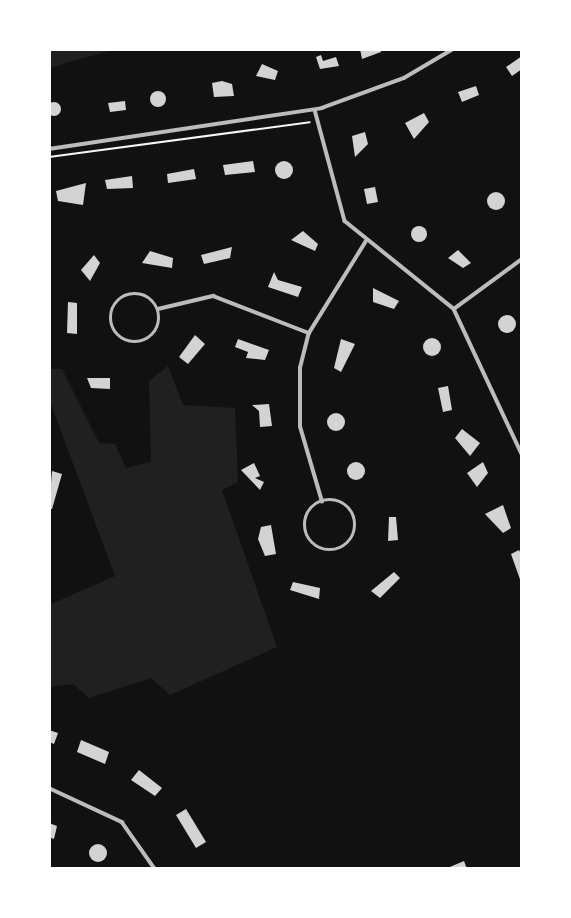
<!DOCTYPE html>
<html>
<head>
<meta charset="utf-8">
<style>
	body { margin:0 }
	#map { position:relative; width:571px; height:918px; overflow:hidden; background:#111; font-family:Barlow,sans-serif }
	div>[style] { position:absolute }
	.green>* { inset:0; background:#202020 }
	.building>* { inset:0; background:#d3d3d3 }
	.round { border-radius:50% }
	.path>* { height:2px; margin:-1px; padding:0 1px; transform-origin:1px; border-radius:1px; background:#f5f5f5 }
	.minor>* { height:3.5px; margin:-1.75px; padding:0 1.75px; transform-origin:1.75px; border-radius:1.75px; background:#bcbcbc }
	.minor>.ring { margin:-1.75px; padding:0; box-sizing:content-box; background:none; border:3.5px solid #bcbcbc; border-radius:50% }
	span { translate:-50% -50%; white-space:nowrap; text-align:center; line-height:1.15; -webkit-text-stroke:7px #fff; paint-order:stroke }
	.frame { position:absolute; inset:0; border:51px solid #fff; pointer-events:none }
</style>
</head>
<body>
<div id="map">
	<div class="green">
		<i style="clip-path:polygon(49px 49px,116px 49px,49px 68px)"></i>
		<i style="clip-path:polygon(168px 366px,183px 405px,235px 408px,238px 482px,222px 490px,277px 647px,170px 695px,151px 678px,89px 698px,73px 684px,49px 687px,49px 605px,115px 576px,49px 399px,49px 369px,62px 369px,99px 443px,115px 444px,126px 468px,151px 462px,149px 381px)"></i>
	</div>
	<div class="building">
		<i style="clip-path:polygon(360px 49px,381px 49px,381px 52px,362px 59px)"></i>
		<i style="clip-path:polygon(321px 55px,323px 61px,336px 57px,339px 66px,320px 69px,316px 57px)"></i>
		<i style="clip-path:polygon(522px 56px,522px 69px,512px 76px,506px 67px)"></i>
		<i style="clip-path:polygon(262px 64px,278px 71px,275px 80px,256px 76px)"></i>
		<i style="clip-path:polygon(222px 81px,232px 84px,234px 96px,214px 97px,212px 83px)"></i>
		<i style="clip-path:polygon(476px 86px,479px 95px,462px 102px,458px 92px)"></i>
		<i class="round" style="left:150px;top:91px;width:16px;height:16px"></i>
		<i style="clip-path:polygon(125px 101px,126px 110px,110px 112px,108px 103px)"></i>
		<i class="round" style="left:47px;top:102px;width:14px;height:14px"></i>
		<i style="clip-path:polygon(424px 113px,429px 122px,414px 139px,405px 123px)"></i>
		<i style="clip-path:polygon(365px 132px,368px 144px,355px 157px,352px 136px)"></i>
		<i class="round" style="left:275px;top:161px;width:18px;height:18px"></i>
		<i style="clip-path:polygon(253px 161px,255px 172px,225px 175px,223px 165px)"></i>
		<i style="clip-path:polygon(194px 169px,196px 179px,168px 183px,167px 174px)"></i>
		<i style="clip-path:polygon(132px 176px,133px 188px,107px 189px,105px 180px)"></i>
		<i style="clip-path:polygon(86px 183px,83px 205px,58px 201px,56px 191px)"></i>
		<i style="clip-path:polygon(375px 187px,378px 202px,367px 204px,364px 189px)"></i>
		<i class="round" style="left:487px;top:192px;width:18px;height:18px"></i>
		<i class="round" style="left:411px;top:226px;width:16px;height:16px"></i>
		<i style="clip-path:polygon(303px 231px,318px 244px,315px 251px,291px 240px)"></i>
		<i style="clip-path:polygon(232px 247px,230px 258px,204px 264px,201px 255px)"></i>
		<i style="clip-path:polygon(458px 250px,471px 263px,463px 268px,448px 258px)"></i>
		<i style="clip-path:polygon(150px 251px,173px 258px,172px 268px,142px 263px)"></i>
		<i style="clip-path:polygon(94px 255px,100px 263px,90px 281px,81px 270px)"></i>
		<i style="clip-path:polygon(274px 272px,278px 280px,302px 287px,298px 297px,268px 287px)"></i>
		<i style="clip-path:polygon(373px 288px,399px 301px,394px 309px,373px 302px)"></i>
		<i style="clip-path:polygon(68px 302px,77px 303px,77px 334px,67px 333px)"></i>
		<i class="round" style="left:498px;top:315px;width:18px;height:18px"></i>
		<i style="clip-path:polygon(195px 335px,205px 344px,188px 364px,179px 357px)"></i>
		<i class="round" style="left:423px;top:338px;width:18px;height:18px"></i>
		<i style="clip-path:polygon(238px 339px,269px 350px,265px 360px,246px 358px,248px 352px,235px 347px)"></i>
		<i style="clip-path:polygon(341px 339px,355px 344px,341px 372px,334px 368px)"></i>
		<i style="clip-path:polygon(87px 378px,110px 378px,110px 389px,91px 388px)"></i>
		<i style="clip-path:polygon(448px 386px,452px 410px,443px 412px,438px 388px)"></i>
		<i style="clip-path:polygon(269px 404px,272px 426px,260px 427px,259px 411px,252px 405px)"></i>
		<i class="round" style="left:327px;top:413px;width:18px;height:18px"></i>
		<i style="clip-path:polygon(462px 429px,480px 443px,470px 456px,455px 438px)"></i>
		<i class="round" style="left:347px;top:462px;width:18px;height:18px"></i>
		<i style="clip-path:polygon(483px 462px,488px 473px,477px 487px,467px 473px)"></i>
		<i style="clip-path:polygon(254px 463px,260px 476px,255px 478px,264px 482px,260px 490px,241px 470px)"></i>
		<i style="clip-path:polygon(52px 471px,62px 474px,52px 509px,49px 509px)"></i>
		<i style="clip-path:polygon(503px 505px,511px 528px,503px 533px,485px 514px)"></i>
		<i style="clip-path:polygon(389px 517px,396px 517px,398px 540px,388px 541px)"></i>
		<i style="clip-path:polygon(271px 525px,276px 554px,265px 556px,258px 539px,261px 527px)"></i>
		<i style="clip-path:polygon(519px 550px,522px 556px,522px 585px,511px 554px)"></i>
		<i style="clip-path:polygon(394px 572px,400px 578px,380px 598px,371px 591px)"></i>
		<i style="clip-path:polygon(293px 582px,320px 588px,319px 599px,290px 590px)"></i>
		<i style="clip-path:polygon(49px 730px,58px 733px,54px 744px,49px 742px)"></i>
		<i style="clip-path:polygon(81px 740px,109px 752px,105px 764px,77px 752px)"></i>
		<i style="clip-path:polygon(139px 770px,162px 788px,155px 796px,131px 780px)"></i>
		<i style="clip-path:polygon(186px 809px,206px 842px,196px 848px,176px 815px)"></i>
		<i style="clip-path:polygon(49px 823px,57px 826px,54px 839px,49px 837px)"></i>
		<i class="round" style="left:89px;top:844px;width:18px;height:18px"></i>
		<i style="clip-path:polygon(464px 861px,467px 869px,445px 869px)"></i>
	</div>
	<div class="path">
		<i style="left:49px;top:157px;width:263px;rotate:-7.6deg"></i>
	</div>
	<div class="minor">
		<i style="left:315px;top:110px;width:115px;rotate:74.9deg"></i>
		<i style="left:345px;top:221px;width:140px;rotate:38.9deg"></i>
		<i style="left:454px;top:309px;width:160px;rotate:64.9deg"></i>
		<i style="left:49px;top:149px;width:276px;rotate:-8.5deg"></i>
		<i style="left:322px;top:108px;width:87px;rotate:-20.1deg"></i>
		<i style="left:404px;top:78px;width:57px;rotate:-30.6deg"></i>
		<i class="ring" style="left:111px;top:294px;width:44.5px;height:44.5px"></i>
		<i style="left:158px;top:309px;width:57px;rotate:-13.3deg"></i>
		<i style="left:213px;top:296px;width:103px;rotate:21.1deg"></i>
		<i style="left:454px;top:309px;width:84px;rotate:-36.3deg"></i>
		<i class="ring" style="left:305px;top:500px;width:46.5px;height:46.5px"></i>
		<i style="left:322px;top:502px;width:78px;rotate:-106.3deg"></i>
		<i style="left:300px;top:427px;width:59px;rotate:-90deg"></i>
		<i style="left:300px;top:368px;width:36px;rotate:-76deg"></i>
		<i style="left:309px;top:333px;width:108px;rotate:-58.2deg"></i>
		<i style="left:49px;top:788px;width:81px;rotate:25deg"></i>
		<i style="left:122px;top:822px;width:57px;rotate:54.9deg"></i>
	</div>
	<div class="frame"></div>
</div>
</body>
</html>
